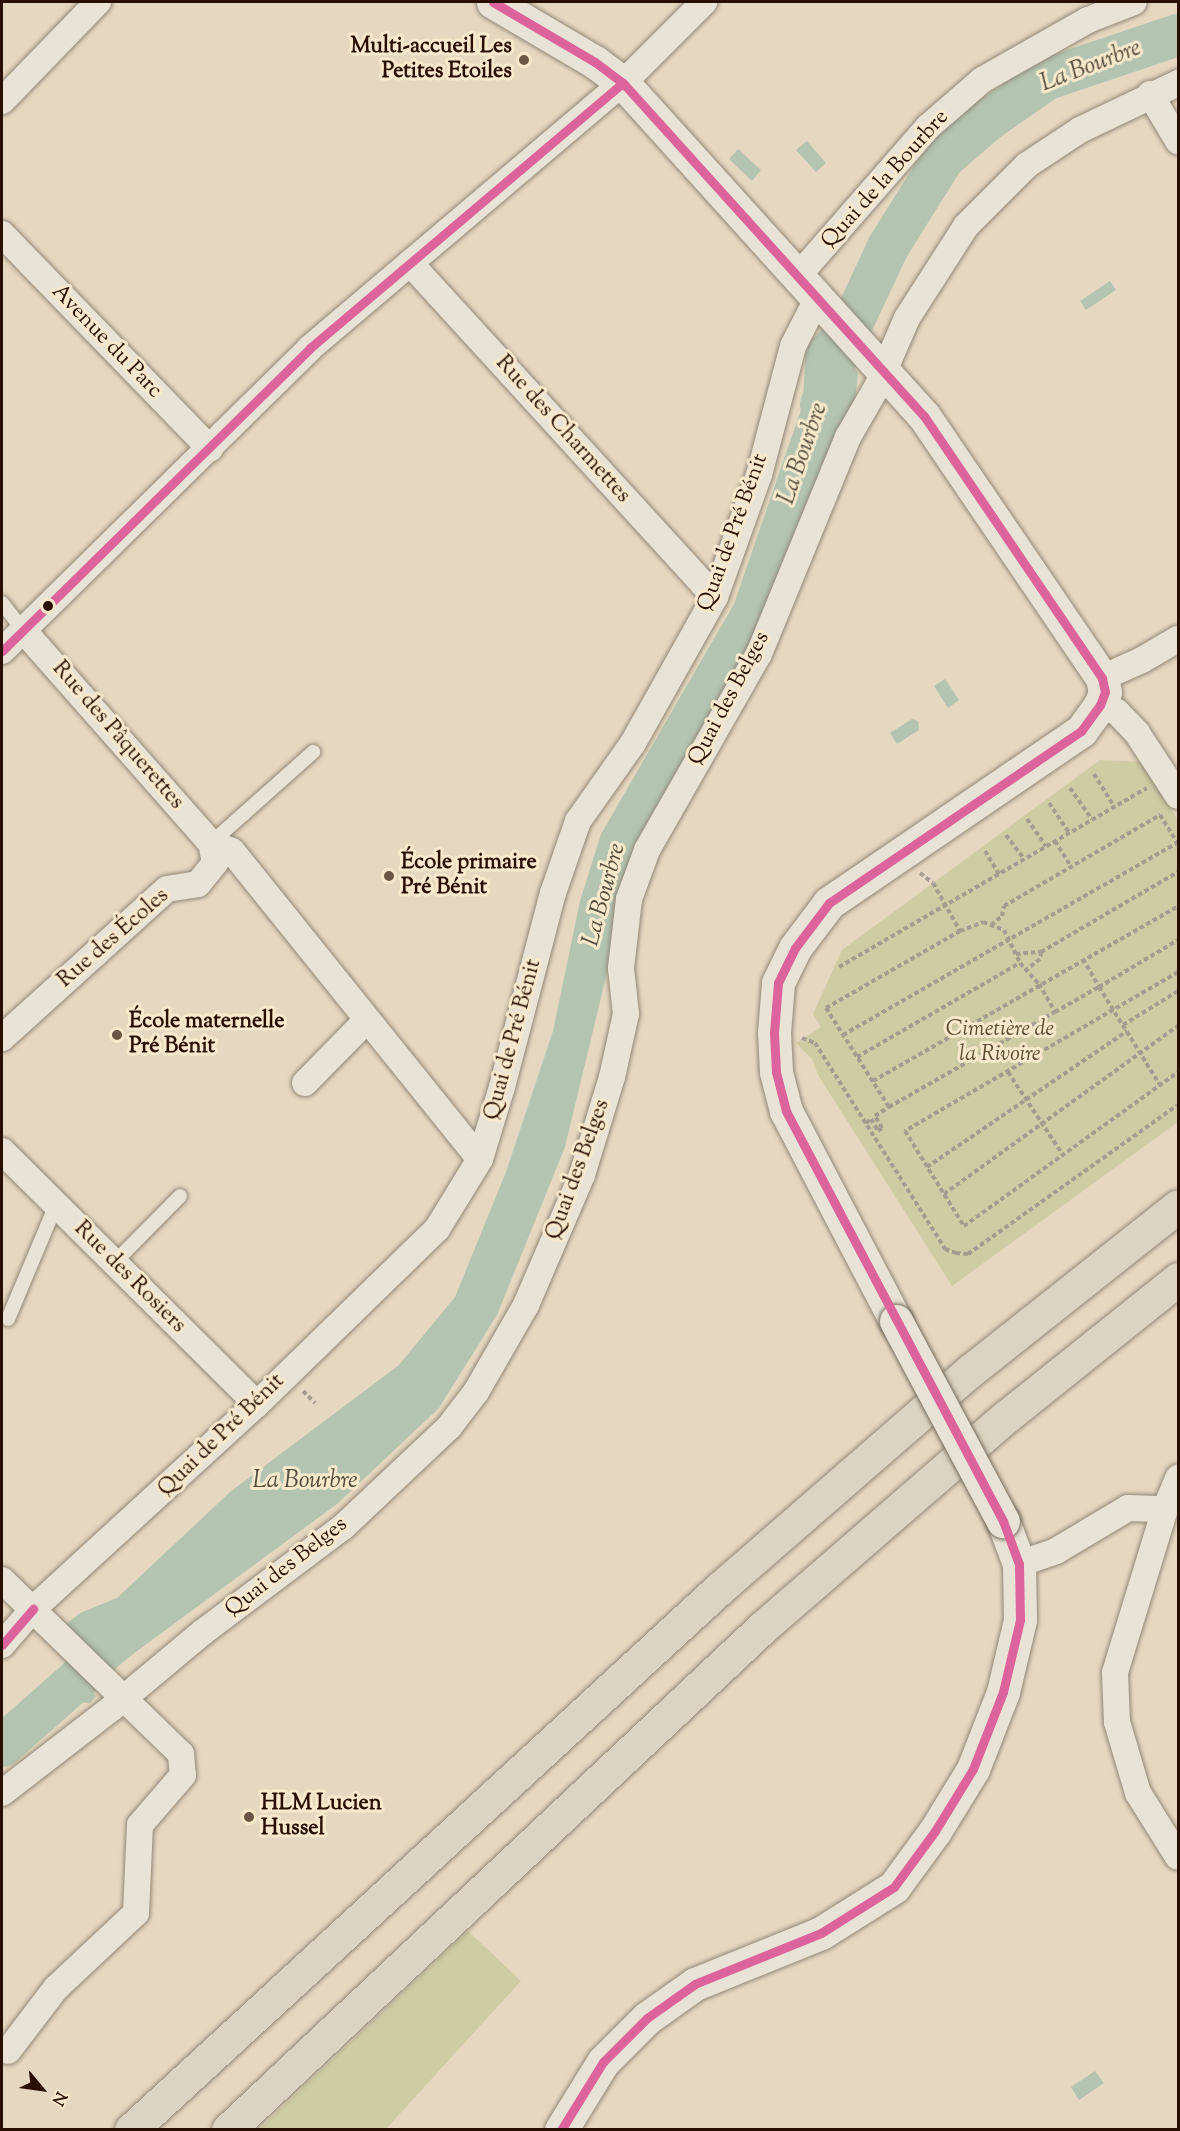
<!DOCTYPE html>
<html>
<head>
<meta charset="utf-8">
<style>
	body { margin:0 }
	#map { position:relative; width:1180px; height:2131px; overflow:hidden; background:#e6d8c0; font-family:"Sorts Mill Goudy",serif }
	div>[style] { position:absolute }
	.green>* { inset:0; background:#cfcba3 }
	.water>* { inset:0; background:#b3c4b1 }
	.river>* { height:42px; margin:-21px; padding:0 21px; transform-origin:21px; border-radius:21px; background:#b3c4b1 }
	.path>* { height:4px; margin-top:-2px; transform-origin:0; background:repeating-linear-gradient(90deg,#a49c91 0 4.5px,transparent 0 7.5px) }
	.roads { filter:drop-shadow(0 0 2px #928778) drop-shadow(0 0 2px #928778) }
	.lane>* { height:14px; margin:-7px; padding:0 7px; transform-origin:7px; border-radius:7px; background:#e9e3d7 }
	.street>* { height:26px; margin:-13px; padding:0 13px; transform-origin:13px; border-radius:13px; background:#e9e3d7 }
	.secondary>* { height:33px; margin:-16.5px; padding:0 16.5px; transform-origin:16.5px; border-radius:16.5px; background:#e9e3d7 }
	.highway>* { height:33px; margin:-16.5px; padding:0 16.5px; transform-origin:16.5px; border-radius:16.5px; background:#ddd3c2 }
	.bridges { filter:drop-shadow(0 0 2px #776c5f) drop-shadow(0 0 2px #776c5f) }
	.secondary-bridge>* { height:33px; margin:-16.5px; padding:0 16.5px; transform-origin:16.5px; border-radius:16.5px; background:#e9e3d7 }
	.bus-1>* { height:9px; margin:-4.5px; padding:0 4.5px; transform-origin:4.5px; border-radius:4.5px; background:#dc639b }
	.dots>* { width:16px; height:16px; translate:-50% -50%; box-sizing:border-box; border:3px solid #f9e9cc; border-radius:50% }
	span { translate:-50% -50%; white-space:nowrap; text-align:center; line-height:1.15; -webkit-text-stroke:6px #f9e9cc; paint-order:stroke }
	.poi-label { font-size:22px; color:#290f02; font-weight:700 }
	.right { translate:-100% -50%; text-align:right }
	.left { translate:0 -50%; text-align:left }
	.street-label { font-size:22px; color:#290f02 }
	.park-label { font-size:22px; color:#5c4d32; font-style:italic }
	.water-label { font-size:24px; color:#524c3d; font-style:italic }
	.frame { position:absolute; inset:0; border:3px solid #290f02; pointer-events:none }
	.north { position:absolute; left:12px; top:2059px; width:60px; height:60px; -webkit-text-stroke:4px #f9e9cc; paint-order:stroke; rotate:119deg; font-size:16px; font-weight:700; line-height:24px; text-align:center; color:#290f02 }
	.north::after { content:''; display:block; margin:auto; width:21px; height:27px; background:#290f02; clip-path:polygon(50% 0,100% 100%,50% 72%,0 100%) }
</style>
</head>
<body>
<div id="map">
	<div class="green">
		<i style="clip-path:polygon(1100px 760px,1141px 762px,1178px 820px,1178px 1122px,952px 1286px,818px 1075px,812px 1059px,796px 1043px,821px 1027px,813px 1014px,842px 950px)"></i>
		<i style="clip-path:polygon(468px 1931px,521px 1981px,386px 2129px,259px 2129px)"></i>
	</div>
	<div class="water">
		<i style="clip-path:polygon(807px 141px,826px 163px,816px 172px,796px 150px)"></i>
		<i style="clip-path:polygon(738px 149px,761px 170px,752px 181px,729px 159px)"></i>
		<i style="clip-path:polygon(1110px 281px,1116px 290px,1086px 310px,1080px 301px)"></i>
		<i style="clip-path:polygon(823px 329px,858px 373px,855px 401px,775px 596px,700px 735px,616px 935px,565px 1147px,497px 1315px,439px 1408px,337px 1504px,114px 1668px,65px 1625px,80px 1613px,117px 1598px,230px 1492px,399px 1365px,455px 1297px,506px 1172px,553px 1031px,580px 901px,601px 834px,734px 604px,803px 404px,806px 344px)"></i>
		<i style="clip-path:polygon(945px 679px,959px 700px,948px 708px,934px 686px)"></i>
		<i style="clip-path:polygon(912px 719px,918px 721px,919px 730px,897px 744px,890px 733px)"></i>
		<i style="clip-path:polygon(68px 1670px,96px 1696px,90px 1703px,77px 1702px,2px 1768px,2px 1727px)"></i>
		<i style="clip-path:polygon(1095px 2071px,1104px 2083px,1079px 2100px,1071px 2087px)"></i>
	</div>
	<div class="river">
		<i style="left:821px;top:405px;width:52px;rotate:-71.9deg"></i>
		<i style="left:837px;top:356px;width:120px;rotate:-64.9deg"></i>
		<i style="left:888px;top:247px;width:104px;rotate:-58deg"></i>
		<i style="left:943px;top:159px;width:60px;rotate:-40.9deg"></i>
		<i style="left:988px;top:120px;width:72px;rotate:-34.8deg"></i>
		<i style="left:1047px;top:79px;width:138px;rotate:-18.6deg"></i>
		<i style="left:2px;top:1746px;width:101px;rotate:-41.4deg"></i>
		<i style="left:78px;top:1679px;width:32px;rotate:-49deg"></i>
		<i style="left:99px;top:1655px;width:30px;rotate:-40deg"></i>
	</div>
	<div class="path">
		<i style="left:1094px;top:774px;width:38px;rotate:58deg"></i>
		<i style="left:1070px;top:788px;width:38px;rotate:55deg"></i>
		<i style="left:1049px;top:803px;width:36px;rotate:56deg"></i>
		<i style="left:1027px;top:819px;width:33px;rotate:55deg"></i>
		<i style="left:1006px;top:835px;width:30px;rotate:53deg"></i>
		<i style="left:1055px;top:841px;width:31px;rotate:58deg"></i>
		<i style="left:985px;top:851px;width:27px;rotate:59deg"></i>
		<i style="left:920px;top:873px;width:16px;rotate:38deg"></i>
		<i style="left:933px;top:883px;width:55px;rotate:60.6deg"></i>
		<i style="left:960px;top:931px;width:25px;rotate:-21deg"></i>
		<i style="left:983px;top:922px;width:22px;rotate:21deg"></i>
		<i style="left:1004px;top:930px;width:37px;rotate:64deg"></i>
		<i style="left:1020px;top:963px;width:28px;rotate:48deg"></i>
		<i style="left:1039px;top:984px;width:32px;rotate:60deg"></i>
		<i style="left:1055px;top:1012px;width:51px;rotate:-29.6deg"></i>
		<i style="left:1099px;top:987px;width:115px;rotate:58.1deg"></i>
		<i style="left:991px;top:925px;width:14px;rotate:-39deg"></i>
		<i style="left:1002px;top:916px;width:10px;rotate:-79deg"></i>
		<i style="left:1004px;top:906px;width:181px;rotate:-30.3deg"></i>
		<i style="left:1160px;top:815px;width:34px;rotate:58deg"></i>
		<i style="left:960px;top:931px;width:155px;rotate:150.1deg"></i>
		<i style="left:826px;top:1008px;width:117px;rotate:57.5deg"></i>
		<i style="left:889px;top:1107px;width:191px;rotate:-29.8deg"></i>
		<i style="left:1041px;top:952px;width:159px;rotate:-30.3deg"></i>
		<i style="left:1016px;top:954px;width:25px;rotate:-5deg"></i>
		<i style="left:1041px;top:952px;width:7px;rotate:98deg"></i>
		<i style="left:1040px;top:959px;width:18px;rotate:142deg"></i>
		<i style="left:1083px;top:959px;width:32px;rotate:60deg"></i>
		<i style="left:1099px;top:987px;width:92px;rotate:-30.7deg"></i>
		<i style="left:839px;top:967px;width:356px;rotate:-30.2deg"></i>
		<i style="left:1178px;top:972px;width:316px;rotate:149.8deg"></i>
		<i style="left:905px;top:1131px;width:112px;rotate:58.2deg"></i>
		<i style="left:964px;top:1226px;width:264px;rotate:-35.7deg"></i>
		<i style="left:1123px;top:1025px;width:65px;rotate:-31.7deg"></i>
		<i style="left:843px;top:1035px;width:385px;rotate:-29.9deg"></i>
		<i style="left:802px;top:1038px;width:14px;rotate:21deg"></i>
		<i style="left:815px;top:1043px;width:244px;rotate:57.7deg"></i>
		<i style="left:945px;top:1249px;width:12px;rotate:20deg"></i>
		<i style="left:956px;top:1253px;width:12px;rotate:5deg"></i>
		<i style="left:968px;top:1254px;width:257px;rotate:-35.4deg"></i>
		<i style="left:857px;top:1057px;width:188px;rotate:-30deg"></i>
		<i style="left:1008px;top:1072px;width:100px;rotate:56.5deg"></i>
		<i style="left:873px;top:1081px;width:352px;rotate:-29.8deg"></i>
		<i style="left:866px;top:1123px;width:6px;rotate:-39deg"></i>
		<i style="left:871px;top:1119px;width:14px;rotate:60deg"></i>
		<i style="left:878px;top:1131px;width:5px;rotate:-37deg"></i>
		<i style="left:882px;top:1128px;width:14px;rotate:-120deg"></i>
		<i style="left:875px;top:1116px;width:17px;rotate:-33deg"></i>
		<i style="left:927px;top:1167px;width:242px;rotate:-34.2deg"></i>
		<i style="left:944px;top:1194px;width:288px;rotate:-35.7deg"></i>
		<i style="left:303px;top:1391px;width:17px;rotate:45deg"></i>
	</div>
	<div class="roads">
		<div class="lane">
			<i style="left:2px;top:603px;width:34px;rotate:52deg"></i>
			<i style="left:211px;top:843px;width:137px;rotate:-41.7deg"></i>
			<i style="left:114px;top:1263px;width:94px;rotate:-45.4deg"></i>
			<i style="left:8px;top:1319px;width:124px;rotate:-67.2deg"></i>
		</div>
		<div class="street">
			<i style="left:1150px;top:94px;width:55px;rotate:59.2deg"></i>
			<i style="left:2px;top:101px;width:138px;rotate:-45.9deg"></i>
			<i style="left:2px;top:234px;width:299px;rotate:45.9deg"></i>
			<i style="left:410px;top:263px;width:452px;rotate:47.6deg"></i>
			<i style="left:798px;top:276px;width:198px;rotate:-48.9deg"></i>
			<i style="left:928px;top:127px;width:72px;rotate:-41deg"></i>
			<i style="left:982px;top:80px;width:122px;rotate:-29.5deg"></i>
			<i style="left:1088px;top:20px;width:49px;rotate:-21.4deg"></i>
			<i style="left:23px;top:630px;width:284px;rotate:48.6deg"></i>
			<i style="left:211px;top:843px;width:22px;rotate:21deg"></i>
			<i style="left:232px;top:851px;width:395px;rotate:51.2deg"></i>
			<i style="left:2px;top:651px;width:432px;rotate:-44.5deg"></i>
			<i style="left:310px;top:348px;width:410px;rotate:-40.3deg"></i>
			<i style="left:623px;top:83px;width:115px;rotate:-45deg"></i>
			<i style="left:1102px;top:678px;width:44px;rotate:-24.2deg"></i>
			<i style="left:1142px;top:660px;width:42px;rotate:-30.3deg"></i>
			<i style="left:1100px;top:705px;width:18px;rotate:22deg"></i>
			<i style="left:1117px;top:712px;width:29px;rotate:46deg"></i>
			<i style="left:1137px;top:733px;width:75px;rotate:56.9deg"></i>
			<i style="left:2px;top:1038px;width:222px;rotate:-42.1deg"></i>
			<i style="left:167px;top:889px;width:31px;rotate:-9deg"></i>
			<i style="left:198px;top:884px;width:27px;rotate:-51deg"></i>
			<i style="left:215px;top:863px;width:20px;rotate:-101deg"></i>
			<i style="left:305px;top:1083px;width:87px;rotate:-45.5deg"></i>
			<i style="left:2px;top:1151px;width:359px;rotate:44.8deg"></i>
			<i style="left:1165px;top:1509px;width:34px;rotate:-67deg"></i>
			<i style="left:1019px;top:1564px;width:39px;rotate:-19deg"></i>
			<i style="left:1056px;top:1551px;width:84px;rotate:-30.8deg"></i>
			<i style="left:1128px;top:1508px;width:37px;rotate:2deg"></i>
			<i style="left:1165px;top:1509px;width:171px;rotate:107deg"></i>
			<i style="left:1115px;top:1673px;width:49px;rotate:87.7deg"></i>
			<i style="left:1117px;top:1722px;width:74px;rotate:73.5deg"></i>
			<i style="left:1138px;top:1793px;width:75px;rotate:58deg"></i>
			<i style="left:2px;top:1580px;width:250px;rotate:44.2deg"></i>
			<i style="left:181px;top:1754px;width:21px;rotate:85deg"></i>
			<i style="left:183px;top:1775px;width:66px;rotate:130.7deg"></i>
			<i style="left:140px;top:1825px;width:88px;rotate:92.6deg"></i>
			<i style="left:136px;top:1913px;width:110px;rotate:136.8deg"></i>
			<i style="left:56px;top:1988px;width:79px;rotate:127.3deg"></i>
			<i style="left:2px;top:1645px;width:48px;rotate:-49.3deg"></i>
			<i style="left:33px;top:1609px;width:304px;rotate:-42.5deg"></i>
			<i style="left:257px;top:1404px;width:251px;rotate:-44.2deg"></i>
			<i style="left:437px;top:1229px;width:82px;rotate:-58.4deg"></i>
			<i style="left:480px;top:1159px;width:75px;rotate:-73deg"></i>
			<i style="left:502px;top:1087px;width:201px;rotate:-75.3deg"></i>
			<i style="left:553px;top:893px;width:76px;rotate:-70.9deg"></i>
			<i style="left:578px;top:821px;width:95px;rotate:-54.8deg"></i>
			<i style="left:633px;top:743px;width:167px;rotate:-60.7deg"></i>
			<i style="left:715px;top:597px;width:130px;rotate:-70.2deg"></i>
			<i style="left:759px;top:475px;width:133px;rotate:-75.2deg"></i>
			<i style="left:793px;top:346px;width:53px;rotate:-62.9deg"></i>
			<i style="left:2px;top:1793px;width:139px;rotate:-37.7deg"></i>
			<i style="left:112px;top:1708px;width:119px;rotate:-39.9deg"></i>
			<i style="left:203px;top:1632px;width:175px;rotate:-36.9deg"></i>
			<i style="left:343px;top:1527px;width:146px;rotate:-43.3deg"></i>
			<i style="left:449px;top:1427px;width:44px;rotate:-52.4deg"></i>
			<i style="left:476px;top:1392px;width:100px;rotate:-60.1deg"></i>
			<i style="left:526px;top:1305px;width:142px;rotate:-66.7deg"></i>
			<i style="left:582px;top:1175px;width:102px;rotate:-73deg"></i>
			<i style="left:612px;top:1077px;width:65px;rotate:-77.5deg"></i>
			<i style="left:626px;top:1014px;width:46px;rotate:-96.2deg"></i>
			<i style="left:621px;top:968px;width:69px;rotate:-83.4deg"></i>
			<i style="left:629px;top:899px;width:52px;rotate:-69.8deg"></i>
			<i style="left:647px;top:850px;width:226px;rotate:-60.3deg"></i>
			<i style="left:759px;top:654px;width:235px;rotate:-67.7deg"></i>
			<i style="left:848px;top:437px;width:60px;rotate:-60deg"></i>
			<i style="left:878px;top:385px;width:73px;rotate:-66.6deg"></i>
			<i style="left:907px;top:318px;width:109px;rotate:-57.3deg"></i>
			<i style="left:966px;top:226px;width:86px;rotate:-45deg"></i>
			<i style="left:1027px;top:165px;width:64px;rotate:-33.4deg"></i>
			<i style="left:1080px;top:130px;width:109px;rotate:-25.6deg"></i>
		</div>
		<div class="secondary">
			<i style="left:493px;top:2px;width:118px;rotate:30.5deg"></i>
			<i style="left:595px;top:62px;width:35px;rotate:37deg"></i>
			<i style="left:623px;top:83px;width:449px;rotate:47.9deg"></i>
			<i style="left:924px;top:416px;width:317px;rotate:55.8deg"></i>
			<i style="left:1102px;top:678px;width:14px;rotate:78deg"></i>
			<i style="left:1105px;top:692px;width:14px;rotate:111deg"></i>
			<i style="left:1100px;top:705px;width:32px;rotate:126deg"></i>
			<i style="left:1081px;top:731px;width:305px;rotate:145.7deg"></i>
			<i style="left:829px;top:903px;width:56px;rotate:127.1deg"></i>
			<i style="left:795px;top:948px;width:39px;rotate:116deg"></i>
			<i style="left:778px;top:983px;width:50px;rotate:94.6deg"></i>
			<i style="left:774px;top:1033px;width:39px;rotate:87deg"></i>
			<i style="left:776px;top:1072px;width:40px;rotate:75.6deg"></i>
			<i style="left:786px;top:1111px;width:237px;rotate:62.4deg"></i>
			<i style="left:561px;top:2130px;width:80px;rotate:-58.3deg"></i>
			<i style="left:603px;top:2062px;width:62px;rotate:-45deg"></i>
			<i style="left:647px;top:2018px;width:59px;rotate:-35.3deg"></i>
			<i style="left:695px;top:1984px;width:136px;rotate:-22deg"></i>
			<i style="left:821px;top:1933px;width:86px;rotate:-32.2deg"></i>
			<i style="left:894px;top:1887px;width:69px;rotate:-53.8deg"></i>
			<i style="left:935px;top:1831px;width:73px;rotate:-58.5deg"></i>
			<i style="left:973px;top:1769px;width:83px;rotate:-68.7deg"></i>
			<i style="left:1003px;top:1692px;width:74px;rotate:-76.7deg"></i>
			<i style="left:1020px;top:1620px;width:56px;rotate:-91deg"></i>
			<i style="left:1019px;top:1564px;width:46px;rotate:-110.4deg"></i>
		</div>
		<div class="highway">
			<i style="left:131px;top:2130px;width:799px;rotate:-42.62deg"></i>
			<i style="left:719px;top:1589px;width:332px;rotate:-41deg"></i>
			<i style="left:970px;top:1371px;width:265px;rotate:-38.4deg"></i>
			<i style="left:228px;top:2130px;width:733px;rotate:-43.23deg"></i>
			<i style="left:762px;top:1628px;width:324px;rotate:-40.9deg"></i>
			<i style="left:1007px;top:1416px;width:219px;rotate:-38.7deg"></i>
		</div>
	</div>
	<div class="bridges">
		<div class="secondary-bridge">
			<i style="left:896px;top:1321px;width:227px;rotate:61.9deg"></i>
		</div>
	</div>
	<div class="bus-1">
		<i style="left:493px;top:2px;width:118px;rotate:30.5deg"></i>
		<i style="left:595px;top:62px;width:35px;rotate:37deg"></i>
		<i style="left:623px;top:83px;width:449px;rotate:47.9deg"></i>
		<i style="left:924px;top:416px;width:317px;rotate:55.8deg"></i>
		<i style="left:1102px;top:678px;width:14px;rotate:78deg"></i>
		<i style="left:1105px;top:692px;width:14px;rotate:111deg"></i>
		<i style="left:1100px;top:705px;width:32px;rotate:126deg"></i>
		<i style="left:1081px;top:731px;width:305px;rotate:145.7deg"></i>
		<i style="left:829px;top:903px;width:56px;rotate:127.1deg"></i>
		<i style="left:795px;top:948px;width:39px;rotate:116deg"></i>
		<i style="left:778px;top:983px;width:50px;rotate:94.6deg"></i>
		<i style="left:774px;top:1033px;width:39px;rotate:87deg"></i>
		<i style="left:776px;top:1072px;width:40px;rotate:75.6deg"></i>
		<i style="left:786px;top:1111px;width:464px;rotate:62.1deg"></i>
		<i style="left:1003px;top:1521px;width:46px;rotate:69.6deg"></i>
		<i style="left:1019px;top:1564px;width:56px;rotate:89deg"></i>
		<i style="left:1020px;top:1620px;width:74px;rotate:103.3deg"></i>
		<i style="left:1003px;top:1692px;width:83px;rotate:111.3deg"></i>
		<i style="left:973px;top:1769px;width:73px;rotate:121.5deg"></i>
		<i style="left:935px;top:1831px;width:69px;rotate:126.2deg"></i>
		<i style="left:894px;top:1887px;width:86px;rotate:147.8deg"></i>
		<i style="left:821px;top:1933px;width:136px;rotate:158deg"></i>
		<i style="left:695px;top:1984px;width:59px;rotate:144.7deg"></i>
		<i style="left:647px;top:2018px;width:62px;rotate:135deg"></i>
		<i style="left:603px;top:2062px;width:80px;rotate:121.7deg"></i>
		<i style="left:2px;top:651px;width:432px;rotate:-44.5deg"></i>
		<i style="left:310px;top:348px;width:410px;rotate:-40.3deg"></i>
		<i style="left:2px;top:1645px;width:48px;rotate:-49.3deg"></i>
	</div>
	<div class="dots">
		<i style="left:524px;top:60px;background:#6b5544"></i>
		<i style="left:48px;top:606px;background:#290f02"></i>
		<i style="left:389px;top:876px;background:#6b5544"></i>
		<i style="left:117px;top:1035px;background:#6b5544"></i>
		<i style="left:249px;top:1817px;background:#6b5544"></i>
	</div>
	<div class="poi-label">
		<span class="right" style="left:512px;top:60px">Multi-accueil Les<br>Petites Etoiles</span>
		<span class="left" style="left:401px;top:876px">École primaire<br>Pré Bénit</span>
		<span class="left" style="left:129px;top:1035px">École maternelle<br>Pré Bénit</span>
		<span class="left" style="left:261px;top:1817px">HLM Lucien<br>Hussel</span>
	</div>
	<div class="street-label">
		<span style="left:886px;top:180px;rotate:-48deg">Quai de la Bourbre</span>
		<span style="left:106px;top:342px;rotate:46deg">Avenue du Parc</span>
		<span style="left:562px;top:430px;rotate:48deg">Rue des Charmettes</span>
		<span style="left:734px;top:533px;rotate:-70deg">Quai de Pré Bénit</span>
		<span style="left:730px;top:699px;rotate:-62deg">Quai des Belges</span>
		<span style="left:117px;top:736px;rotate:49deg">Rue des Pâquerettes</span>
		<span style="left:114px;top:939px;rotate:-41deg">Rue des Écoles</span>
		<span style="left:514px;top:1040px;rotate:-75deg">Quai de Pré Bénit</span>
		<span style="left:579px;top:1170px;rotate:-70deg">Quai des Belges</span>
		<span style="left:129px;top:1278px;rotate:45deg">Rue des Rosiers</span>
		<span style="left:222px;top:1436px;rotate:-44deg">Quai de Pré Bénit</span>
		<span style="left:287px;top:1568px;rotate:-38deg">Quai des Belges</span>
	</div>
	<div class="park-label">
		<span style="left:1000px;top:1043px">Cimetière de<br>la Rivoire</span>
	</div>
	<div class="water-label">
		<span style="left:1091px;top:67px;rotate:-21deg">La Bourbre</span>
		<span style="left:804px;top:454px;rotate:-71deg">La Bourbre</span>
		<span style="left:605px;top:895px;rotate:-75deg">La Bourbre</span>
		<span style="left:305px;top:1482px">La Bourbre</span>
	</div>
	<div class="frame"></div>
	<div class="north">N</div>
</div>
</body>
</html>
